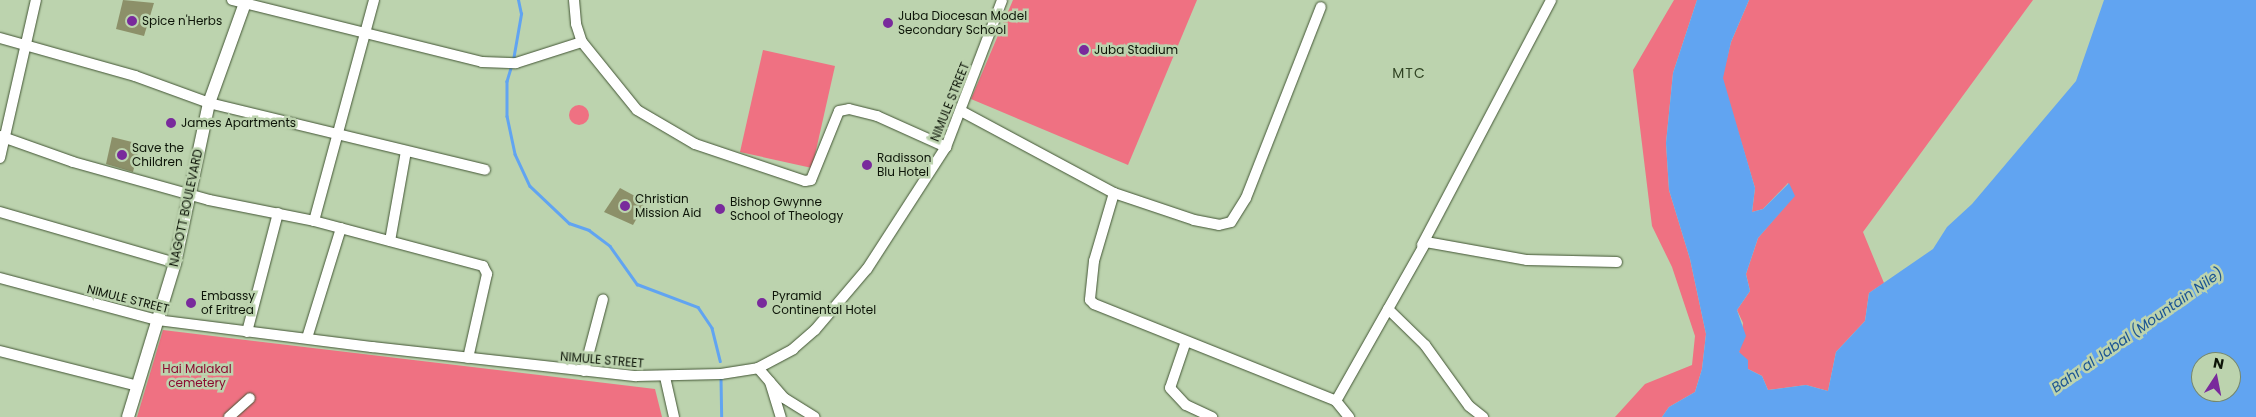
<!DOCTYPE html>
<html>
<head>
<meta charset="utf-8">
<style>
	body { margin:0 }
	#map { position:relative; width:2256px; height:417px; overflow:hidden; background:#bcd3ae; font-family:Poppins,sans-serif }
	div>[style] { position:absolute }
	.green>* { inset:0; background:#ef7182 }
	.round { border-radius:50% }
	.water>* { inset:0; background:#61a4f1 }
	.stream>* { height:2.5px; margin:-1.25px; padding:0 1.25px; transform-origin:1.25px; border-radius:1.25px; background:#61a4f1 }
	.building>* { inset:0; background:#8c9069 }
	.roads { filter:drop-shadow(0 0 1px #425534) drop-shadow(0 0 1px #425534) }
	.minor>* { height:10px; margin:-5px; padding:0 5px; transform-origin:5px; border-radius:5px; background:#fff }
	.tertiary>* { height:12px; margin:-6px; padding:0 6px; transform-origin:6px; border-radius:6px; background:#fff }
	.dots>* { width:14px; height:14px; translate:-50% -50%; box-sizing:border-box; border:2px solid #bcd3ae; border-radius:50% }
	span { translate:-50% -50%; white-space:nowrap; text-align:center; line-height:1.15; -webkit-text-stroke:5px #bcd3ae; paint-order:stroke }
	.poi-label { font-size:12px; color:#0d1508 }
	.left { translate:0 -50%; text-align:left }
	.street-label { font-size:12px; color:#0d1508 }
	.park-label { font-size:12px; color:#8b0b31 }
	.neighbourhood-label { font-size:14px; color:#304323; letter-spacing:1px }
	.water-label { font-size:14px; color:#1a5492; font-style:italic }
	.north { position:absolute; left:2191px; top:352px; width:50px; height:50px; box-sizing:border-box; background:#bcd3ae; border:1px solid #76876c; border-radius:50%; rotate:11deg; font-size:14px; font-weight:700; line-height:20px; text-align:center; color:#0d1508 }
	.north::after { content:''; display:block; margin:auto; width:18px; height:22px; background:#792a9c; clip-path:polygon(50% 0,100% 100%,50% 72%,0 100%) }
</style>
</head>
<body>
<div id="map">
	<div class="green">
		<i style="clip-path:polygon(1013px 0,1197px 0,1128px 165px,971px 99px)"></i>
		<i style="clip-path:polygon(1674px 0,1697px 0,1673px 73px,1666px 143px,1669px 190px,1690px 259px,1706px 334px,1702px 369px,1695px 392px,1669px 407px,1662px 417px,1615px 417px,1645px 384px,1692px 365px,1695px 336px,1672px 267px,1652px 226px,1633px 70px)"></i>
		<i style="clip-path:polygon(1749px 0,2033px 0,1863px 232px,1884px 283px,1869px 293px,1865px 321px,1836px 352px,1828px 391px,1806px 385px,1768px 390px,1762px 376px,1748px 369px,1739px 352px,1743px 323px,1737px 310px,1750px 291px,1746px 274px,1758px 238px,1794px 196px,1788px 183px,1763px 209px,1752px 212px,1755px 188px,1722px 78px,1731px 42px)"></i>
		<i style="clip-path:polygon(763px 50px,835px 66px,812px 168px,740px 152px)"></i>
		<i class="round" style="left:569px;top:105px;width:20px;height:20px"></i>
		<i style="clip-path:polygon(163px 330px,655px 389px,662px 417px,137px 417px)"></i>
	</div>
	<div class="water">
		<i style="clip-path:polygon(evenodd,1697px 0,1749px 0,1731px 42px,1723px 78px,1755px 188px,1752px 212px,1763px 209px,1789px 183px,1795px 196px,1758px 238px,1746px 274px,1750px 291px,1737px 310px,1746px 336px,1739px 352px,1748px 360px,1748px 369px,1762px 376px,1768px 390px,1806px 385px,1828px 391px,1836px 352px,1865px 321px,1869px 293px,1933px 249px,1947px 227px,1972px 204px,2076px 81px,2104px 0,2256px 0,2256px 417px,1662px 417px,1669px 407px,1695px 392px,1702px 369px,1706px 334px,1690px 259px,1669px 190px,1666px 143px,1673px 73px,1697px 0,2201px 362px,2231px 362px,2231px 392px,2201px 392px,2201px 362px)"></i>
	</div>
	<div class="stream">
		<i style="left:513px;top:60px;width:47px;rotate:-80.1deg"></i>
		<i style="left:521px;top:14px;width:14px;rotate:-102deg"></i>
		<i style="left:512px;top:65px;width:17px;rotate:107deg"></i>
		<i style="left:507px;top:81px;width:35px;rotate:90deg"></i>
		<i style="left:507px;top:116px;width:39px;rotate:78deg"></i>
		<i style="left:515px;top:154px;width:35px;rotate:65deg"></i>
		<i style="left:530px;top:186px;width:54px;rotate:43.5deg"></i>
		<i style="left:569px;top:223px;width:21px;rotate:19deg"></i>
		<i style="left:589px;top:230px;width:26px;rotate:37deg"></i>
		<i style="left:610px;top:246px;width:47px;rotate:54.6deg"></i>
		<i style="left:637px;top:284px;width:65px;rotate:20.7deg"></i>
		<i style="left:698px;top:307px;width:25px;rotate:56deg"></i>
		<i style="left:712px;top:328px;width:34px;rotate:76deg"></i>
		<i style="left:721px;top:378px;width:39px;rotate:89deg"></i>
	</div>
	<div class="building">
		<i style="clip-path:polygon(123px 0,154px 3px,144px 36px,116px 29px)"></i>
		<i style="clip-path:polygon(112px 137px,140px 144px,133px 172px,106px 164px)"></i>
		<i style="clip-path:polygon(620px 188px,646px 202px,633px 225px,604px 212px)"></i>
	</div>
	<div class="roads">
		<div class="minor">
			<i style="left:232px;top:0;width:258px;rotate:13.9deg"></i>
			<i style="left:482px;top:62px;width:34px;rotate:2deg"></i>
			<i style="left:516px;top:63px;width:69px;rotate:-17.7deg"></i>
			<i style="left:574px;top:0;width:24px;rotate:85deg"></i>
			<i style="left:576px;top:24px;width:19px;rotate:72deg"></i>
			<i style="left:582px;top:42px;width:87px;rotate:51deg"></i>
			<i style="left:637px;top:110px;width:67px;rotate:30.4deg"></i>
			<i style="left:695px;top:144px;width:116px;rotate:18.6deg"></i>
			<i style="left:805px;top:181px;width:6px;rotate:-9deg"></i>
			<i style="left:811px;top:180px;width:74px;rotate:-67.9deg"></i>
			<i style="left:839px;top:111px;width:10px;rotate:-11deg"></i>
			<i style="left:849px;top:109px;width:29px;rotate:14deg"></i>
			<i style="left:877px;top:116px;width:76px;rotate:24.2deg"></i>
			<i style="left:0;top:38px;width:140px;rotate:15.7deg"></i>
			<i style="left:135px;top:76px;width:79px;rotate:20deg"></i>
			<i style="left:209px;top:103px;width:284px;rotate:13.6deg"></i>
			<i style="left:961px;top:111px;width:174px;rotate:28.2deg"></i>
			<i style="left:1114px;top:193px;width:84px;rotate:18.6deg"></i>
			<i style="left:1194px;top:220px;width:25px;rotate:11deg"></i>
			<i style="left:1219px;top:225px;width:12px;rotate:-14deg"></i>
			<i style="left:1231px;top:222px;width:28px;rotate:-58deg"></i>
			<i style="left:1246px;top:198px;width:205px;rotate:-68.6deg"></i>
			<i style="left:0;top:136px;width:77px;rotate:19.6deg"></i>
			<i style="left:73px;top:162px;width:141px;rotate:15.6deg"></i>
			<i style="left:209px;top:200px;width:107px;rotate:11.3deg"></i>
			<i style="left:314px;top:221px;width:175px;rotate:14.9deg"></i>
			<i style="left:483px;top:266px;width:9px;rotate:63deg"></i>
			<i style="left:487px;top:274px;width:86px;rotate:102.7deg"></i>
			<i style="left:0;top:158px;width:162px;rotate:-77.2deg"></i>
			<i style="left:1114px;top:193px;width:71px;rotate:106.4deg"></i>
			<i style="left:1094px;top:261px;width:39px;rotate:96deg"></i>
			<i style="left:1090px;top:300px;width:6px;rotate:45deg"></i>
			<i style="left:1094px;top:304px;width:261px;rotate:21.8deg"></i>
			<i style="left:1336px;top:401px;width:183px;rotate:-60.5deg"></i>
			<i style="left:1426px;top:242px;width:103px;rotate:10.1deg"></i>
			<i style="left:1527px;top:260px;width:90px;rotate:1.3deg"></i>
			<i style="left:0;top:212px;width:182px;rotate:16.2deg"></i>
			<i style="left:314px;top:221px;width:229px;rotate:-74.8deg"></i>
			<i style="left:390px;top:241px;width:91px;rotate:-79.9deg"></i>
			<i style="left:1422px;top:245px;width:277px;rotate:-62.2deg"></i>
			<i style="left:0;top:278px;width:163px;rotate:15deg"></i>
			<i style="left:157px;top:320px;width:217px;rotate:7.2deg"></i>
			<i style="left:372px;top:347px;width:266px;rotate:6.3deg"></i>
			<i style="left:636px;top:376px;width:85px;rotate:-1.3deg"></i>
			<i style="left:721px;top:374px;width:37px;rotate:-9deg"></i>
			<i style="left:758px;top:368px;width:40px;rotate:-28deg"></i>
			<i style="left:793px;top:349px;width:29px;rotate:-41deg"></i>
			<i style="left:815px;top:330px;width:80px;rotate:-49.6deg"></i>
			<i style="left:867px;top:269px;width:145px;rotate:-57.1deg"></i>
			<i style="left:946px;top:147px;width:157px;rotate:-69.1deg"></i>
			<i style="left:1388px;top:309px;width:52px;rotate:44.2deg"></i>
			<i style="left:1425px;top:345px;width:75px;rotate:54.2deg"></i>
			<i style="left:1469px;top:406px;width:18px;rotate:38deg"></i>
			<i style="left:247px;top:332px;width:123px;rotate:-75.4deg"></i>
			<i style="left:307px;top:338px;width:115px;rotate:-72.8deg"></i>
			<i style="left:1185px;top:344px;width:46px;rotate:108.8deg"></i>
			<i style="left:1170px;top:388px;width:23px;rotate:47deg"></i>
			<i style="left:1186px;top:405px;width:29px;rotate:25deg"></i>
			<i style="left:0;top:351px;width:142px;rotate:14.2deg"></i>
			<i style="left:758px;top:368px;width:40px;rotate:49deg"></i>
			<i style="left:784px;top:398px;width:36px;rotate:32deg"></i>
			<i style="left:584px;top:371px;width:74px;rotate:-75.2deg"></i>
			<i style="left:665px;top:377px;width:41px;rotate:77.3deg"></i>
			<i style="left:770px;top:382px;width:37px;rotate:73deg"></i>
			<i style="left:1336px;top:401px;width:21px;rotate:51deg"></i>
			<i style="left:229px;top:417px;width:28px;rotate:-42deg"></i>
		</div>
		<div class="tertiary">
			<i style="left:128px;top:417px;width:161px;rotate:-73deg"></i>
			<i style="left:175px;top:263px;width:164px;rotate:-78deg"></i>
			<i style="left:209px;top:103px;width:109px;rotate:-70.2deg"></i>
		</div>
	</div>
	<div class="dots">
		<i style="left:132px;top:21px;background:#792a9c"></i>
		<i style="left:888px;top:23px;background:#792a9c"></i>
		<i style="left:1084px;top:50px;background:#792a9c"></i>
		<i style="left:171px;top:123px;background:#792a9c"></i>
		<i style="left:122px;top:155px;background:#792a9c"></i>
		<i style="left:867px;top:165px;background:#792a9c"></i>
		<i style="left:625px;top:206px;background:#792a9c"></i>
		<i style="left:720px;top:209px;background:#792a9c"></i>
		<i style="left:191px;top:303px;background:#792a9c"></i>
		<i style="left:762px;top:303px;background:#792a9c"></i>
	</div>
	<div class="poi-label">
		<span class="left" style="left:898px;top:23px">Juba Diocesan Model<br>Secondary School</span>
		<span class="left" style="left:142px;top:21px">Spice n'Herbs</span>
		<span class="left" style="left:1094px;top:50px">Juba Stadium</span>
		<span class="left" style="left:181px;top:123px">James Apartments</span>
		<span class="left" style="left:132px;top:155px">Save the<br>Children</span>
		<span class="left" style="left:877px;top:165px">Radisson<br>Blu Hotel</span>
		<span class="left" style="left:635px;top:206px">Christian<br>Mission Aid</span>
		<span class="left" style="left:730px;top:209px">Bishop Gwynne<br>School of Theology</span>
		<span class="left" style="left:201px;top:303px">Embassy<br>of Eritrea</span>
		<span class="left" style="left:772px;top:303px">Pyramid<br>Continental Hotel</span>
	</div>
	<div class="street-label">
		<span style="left:950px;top:102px;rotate:-68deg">NIMULE STREET</span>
		<span style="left:186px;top:208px;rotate:-78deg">NAGOTT BOULEVARD</span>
		<span style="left:128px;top:299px;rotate:14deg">NIMULE STREET</span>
		<span style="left:602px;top:360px;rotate:5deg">NIMULE STREET</span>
	</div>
	<div class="park-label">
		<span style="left:197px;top:376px">Hai Malakal<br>cemetery</span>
	</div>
	<div class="neighbourhood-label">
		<span style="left:1409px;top:73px">MTC</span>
	</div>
	<div class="water-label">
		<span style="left:2137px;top:330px;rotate:-35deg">Bahr al Jabal (Mountain Nile)</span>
	</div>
	<div class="north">N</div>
</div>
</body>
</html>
